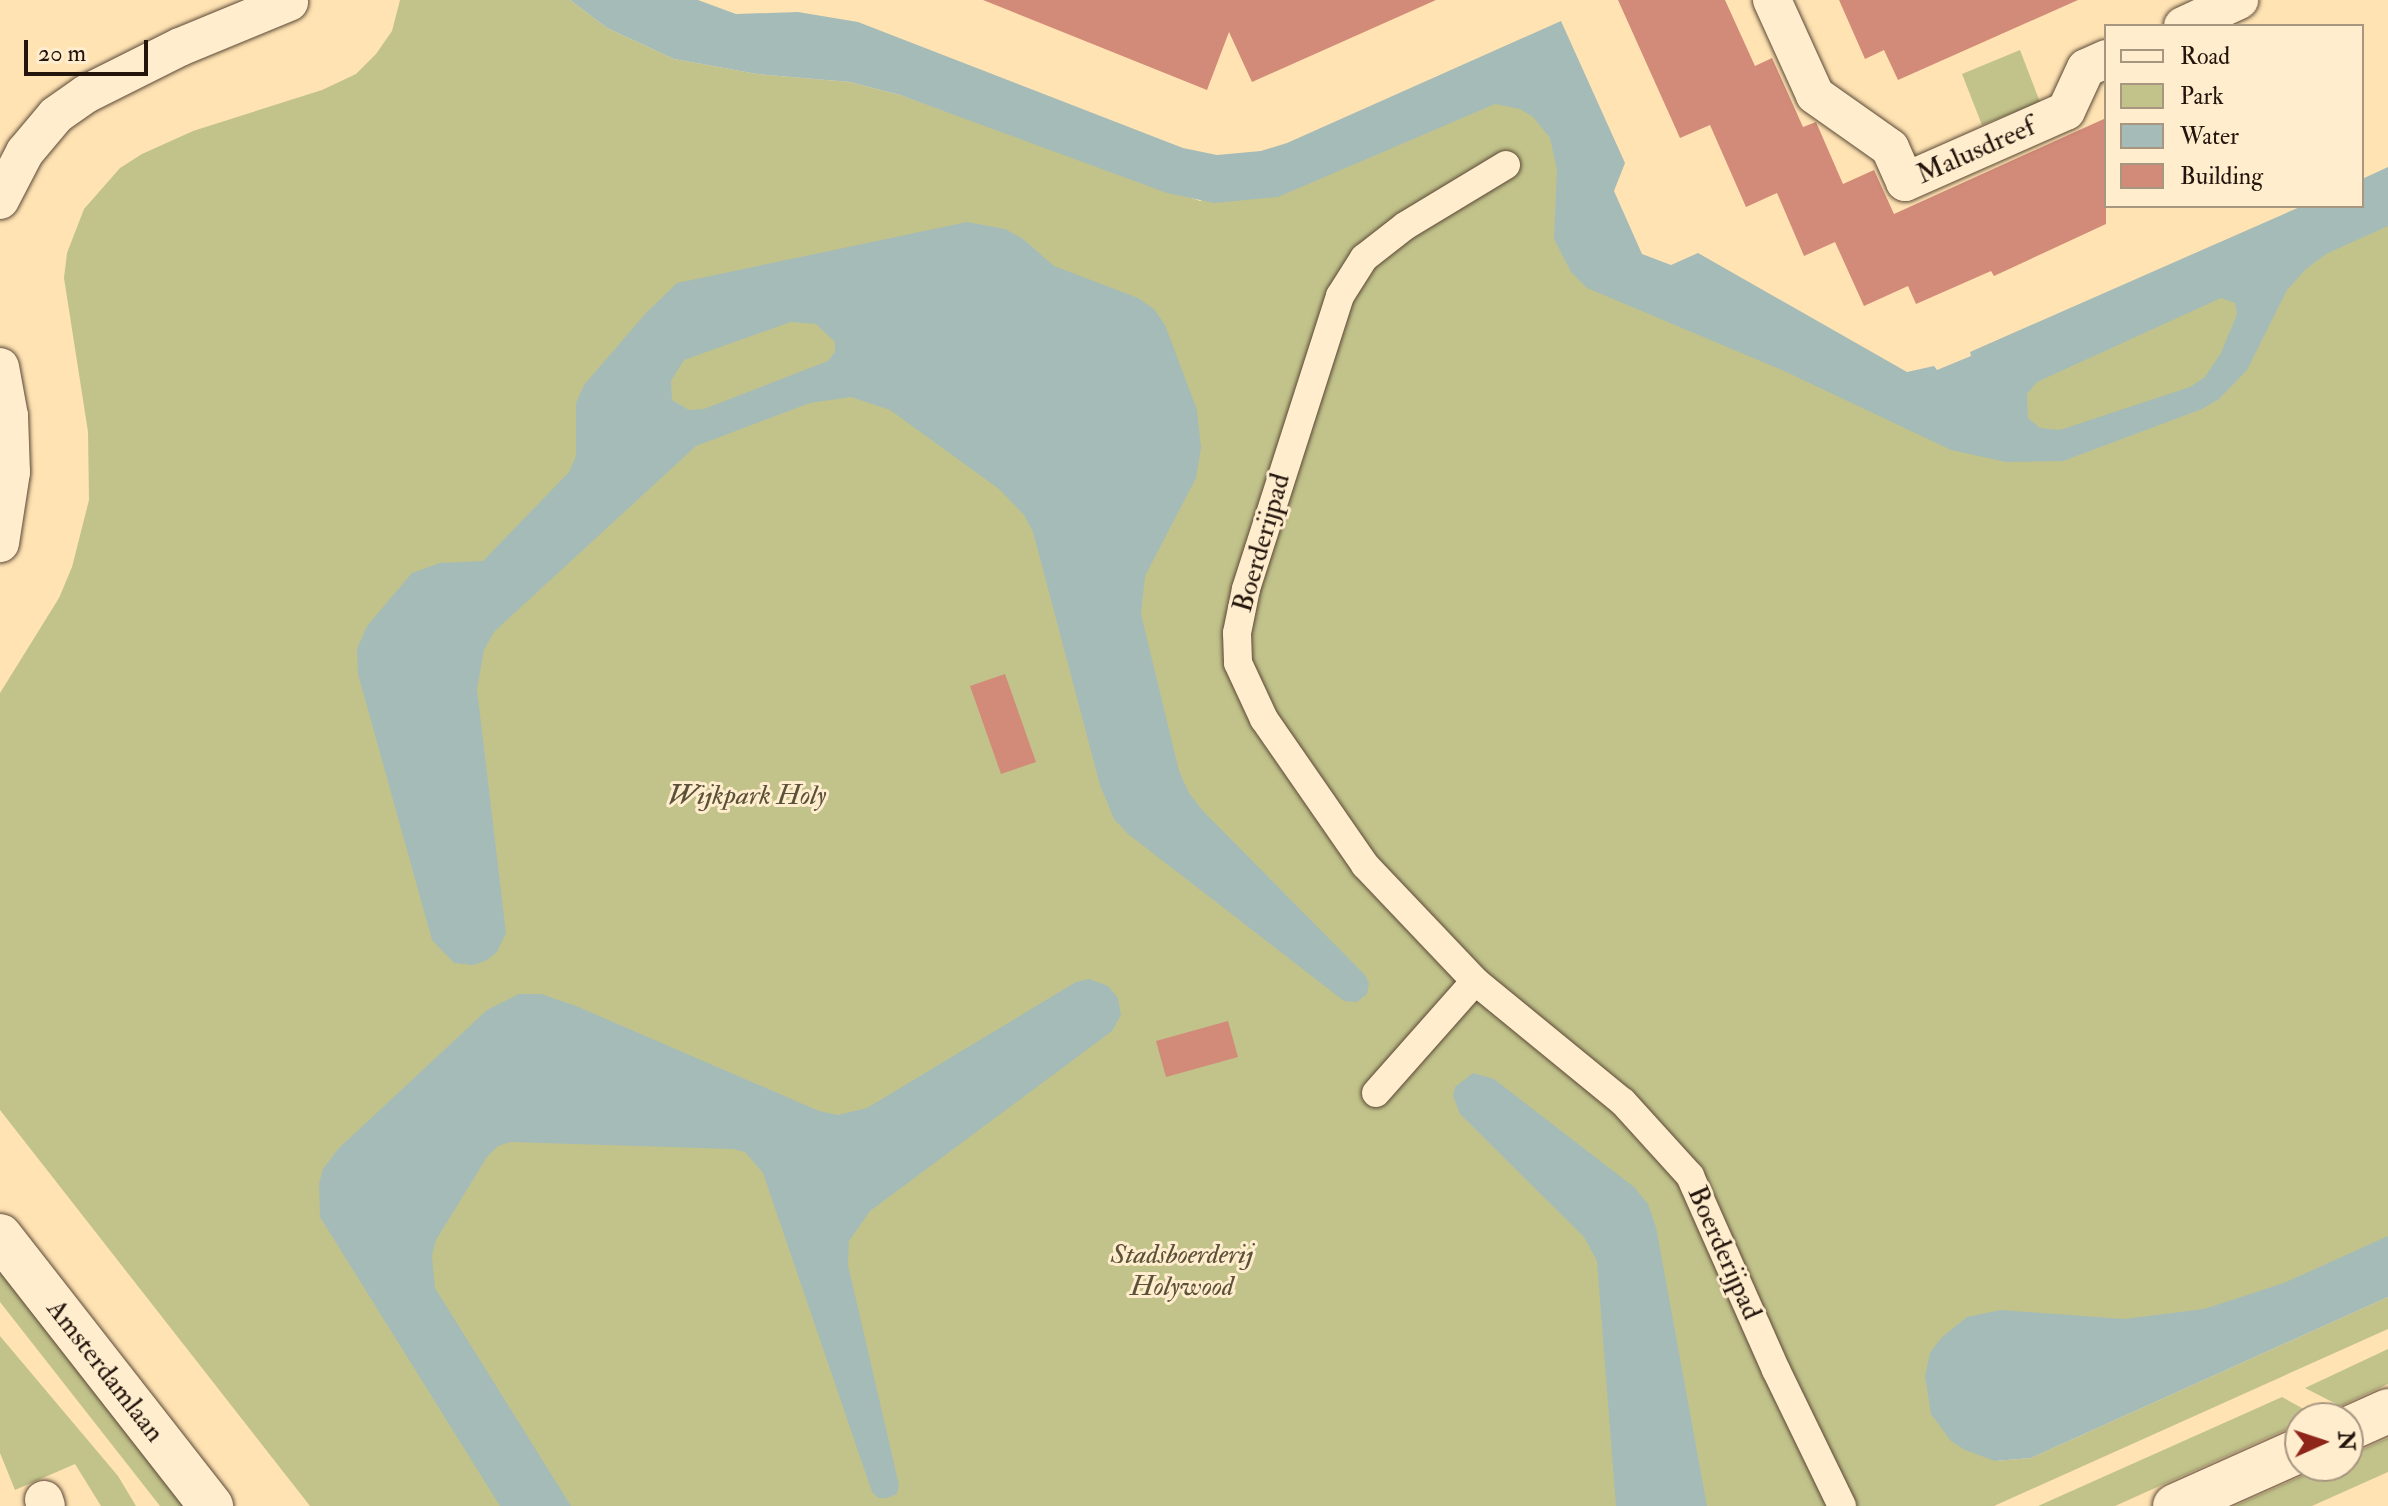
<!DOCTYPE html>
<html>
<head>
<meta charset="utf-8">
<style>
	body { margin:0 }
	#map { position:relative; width:2388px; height:1506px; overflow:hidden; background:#ffe3b3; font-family:"IM FELL Double Pica",serif }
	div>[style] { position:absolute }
	.green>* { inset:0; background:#c2c38b }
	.water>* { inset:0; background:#a5bbb8 }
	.building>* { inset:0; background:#d28a79 }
	.roads { filter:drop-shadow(0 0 2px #5a4836) drop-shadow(0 0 2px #5a4836) }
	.pedestrian>* { height:28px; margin:-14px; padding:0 14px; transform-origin:14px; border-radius:14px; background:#ffedce }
	.minor>* { height:38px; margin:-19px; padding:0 19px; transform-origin:19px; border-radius:19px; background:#ffedce }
	.tertiary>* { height:44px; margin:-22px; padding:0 22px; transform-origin:22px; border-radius:22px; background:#ffedce }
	span { translate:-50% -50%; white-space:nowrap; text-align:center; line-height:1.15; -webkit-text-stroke:6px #ffedce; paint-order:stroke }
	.street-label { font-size:28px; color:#23140c }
	.park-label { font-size:28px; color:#5b5138; font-style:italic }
	.legend { position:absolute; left:2104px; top:24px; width:260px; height:184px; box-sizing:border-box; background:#ffedce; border:2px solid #a79680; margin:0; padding:10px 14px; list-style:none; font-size:24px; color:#23140c }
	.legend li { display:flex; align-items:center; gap:16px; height:40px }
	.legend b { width:40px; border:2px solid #a79680 }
	.north { position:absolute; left:2284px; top:1402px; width:80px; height:80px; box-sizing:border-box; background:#ffedce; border:2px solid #a79680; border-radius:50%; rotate:87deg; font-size:22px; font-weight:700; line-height:32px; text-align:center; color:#23140c }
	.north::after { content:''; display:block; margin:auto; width:28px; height:36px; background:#8f2418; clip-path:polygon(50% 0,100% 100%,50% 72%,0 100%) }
	.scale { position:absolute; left:24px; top:40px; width:124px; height:36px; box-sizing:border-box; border:4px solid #23140c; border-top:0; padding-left:10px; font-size:24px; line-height:28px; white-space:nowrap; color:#23140c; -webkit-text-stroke:6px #ffedce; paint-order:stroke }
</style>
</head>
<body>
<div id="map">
	<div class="green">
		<i style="clip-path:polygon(400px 0,570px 0,607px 28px,674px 59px,757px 74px,850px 82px,900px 95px,1200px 201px,1539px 54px,1618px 268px,1925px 398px,2388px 195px,2388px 1264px,1995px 1461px,2031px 1458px,2388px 1297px,2388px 1329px,1994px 1506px,310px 1506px,0 1110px,0 693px,59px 598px,72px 567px,89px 500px,88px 432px,64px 278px,67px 253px,84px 209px,120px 168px,142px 154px,193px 131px,322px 90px,356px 74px,376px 54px,392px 31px)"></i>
		<i style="clip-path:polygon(2020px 50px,2040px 102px,1982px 125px,1962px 74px)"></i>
		<i style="clip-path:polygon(0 1269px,185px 1506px,160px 1506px,0 1302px)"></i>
		<i style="clip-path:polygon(0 1336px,118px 1476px,136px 1506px,101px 1506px,75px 1464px,15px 1490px,0 1453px)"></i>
		<i style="clip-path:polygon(2388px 1349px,2388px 1384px,2340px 1406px,2305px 1388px)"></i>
		<i style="clip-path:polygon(2282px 1397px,2309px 1412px,2312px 1418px,2300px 1418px,2300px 1423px,2115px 1506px,2038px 1506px)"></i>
		<i style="clip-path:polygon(2388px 1438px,2388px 1472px,2312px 1506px,2235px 1506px,2325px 1466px,2348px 1466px,2348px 1456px)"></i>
	</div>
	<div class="water">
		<i style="clip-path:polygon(evenodd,570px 0,698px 0,736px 14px,798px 12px,858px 22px,1183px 148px,1217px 155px,1261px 151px,1287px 143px,1561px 21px,1625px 163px,1614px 191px,1642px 254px,1671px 265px,1698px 253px,1907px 372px,1934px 366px,1937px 370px,1971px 356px,1970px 352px,2302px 206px,2362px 206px,2362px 179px,2388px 167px,2388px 226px,2326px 254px,2306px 269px,2287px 290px,2247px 370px,2219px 399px,2202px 409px,2063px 461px,2006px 462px,1951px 450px,1782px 370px,1587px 288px,1571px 272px,1554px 239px,1557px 170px,1550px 138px,1533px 117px,1520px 109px,1495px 104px,1278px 197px,1214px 203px,1167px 193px,900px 95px,850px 82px,757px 74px,674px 59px,607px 28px,570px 0,2221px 298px,2235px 303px,2237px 314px,2221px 353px,2205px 377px,2190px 387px,2060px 430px,2040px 428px,2028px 418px,2027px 394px,2037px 382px,2221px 298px)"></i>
		<i style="clip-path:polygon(evenodd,967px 222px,1005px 229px,1023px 239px,1054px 266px,1138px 298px,1154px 309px,1165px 325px,1197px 410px,1201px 448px,1196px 478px,1145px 576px,1141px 614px,1179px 771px,1189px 793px,1203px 811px,1365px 975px,1369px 983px,1367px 994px,1357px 1002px,1344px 1001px,1128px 834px,1114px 819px,1100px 785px,1033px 532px,1024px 515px,999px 489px,890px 410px,851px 397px,810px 403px,696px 446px,494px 632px,484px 650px,477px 689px,506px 933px,497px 952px,487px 960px,474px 965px,454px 963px,432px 940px,358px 674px,357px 649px,367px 626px,412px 573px,440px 563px,483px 561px,569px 472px,576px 456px,576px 403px,584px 385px,645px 314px,677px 283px,967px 222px,791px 322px,816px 324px,835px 342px,835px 352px,828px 361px,704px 409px,689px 410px,672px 400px,671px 381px,684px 360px,791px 322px)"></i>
		<i style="clip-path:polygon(1089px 979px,1108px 986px,1118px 998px,1121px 1015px,1112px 1031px,870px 1211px,849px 1241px,848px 1265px,899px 1485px,897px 1494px,887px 1498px,878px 1498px,872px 1492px,763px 1173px,745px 1152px,733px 1149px,511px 1142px,498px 1146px,487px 1157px,436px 1240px,432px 1256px,435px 1288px,571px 1506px,500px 1506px,320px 1217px,319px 1184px,323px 1169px,338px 1149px,487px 1010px,519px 994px,541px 994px,576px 1006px,819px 1111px,838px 1115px,867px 1108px,1076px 982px)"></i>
		<i style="clip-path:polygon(1473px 1073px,1494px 1079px,1634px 1187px,1648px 1204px,1656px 1227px,1707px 1506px,1616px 1506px,1597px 1261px,1584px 1237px,1460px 1114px,1453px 1096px,1455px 1087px)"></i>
		<i style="clip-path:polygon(2388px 1236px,2388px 1297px,2031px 1458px,1995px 1461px,1965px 1450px,1951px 1441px,1931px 1414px,1925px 1376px,1930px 1353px,1941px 1338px,1967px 1317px,2001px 1310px,2124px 1319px,2204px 1309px,2284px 1283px)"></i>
	</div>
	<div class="building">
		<i style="clip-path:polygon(983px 0,1436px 0,1252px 82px,1229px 32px,1207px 90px)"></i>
		<i style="clip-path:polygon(1618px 0,1725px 0,1755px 66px,1772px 58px,1803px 127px,1816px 122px,1843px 184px,1874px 170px,1894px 214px,2106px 118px,2106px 224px,1994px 276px,1991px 271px,1916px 304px,1908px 286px,1864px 306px,1835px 242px,1804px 256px,1777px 193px,1746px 207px,1710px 125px,1680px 138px)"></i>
		<i style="clip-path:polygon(1839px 0,2078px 0,1898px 80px,1884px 50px,1865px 59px)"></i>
		<i style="clip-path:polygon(1005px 674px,1036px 762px,1001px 774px,970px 686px)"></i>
		<i style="clip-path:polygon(1228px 1021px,1238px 1057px,1166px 1077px,1156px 1041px)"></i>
	</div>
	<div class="roads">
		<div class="pedestrian">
			<i style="left:1506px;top:165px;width:118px;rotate:148.9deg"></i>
			<i style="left:1405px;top:226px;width:52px;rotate:142deg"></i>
			<i style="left:1364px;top:258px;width:45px;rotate:122.3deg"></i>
			<i style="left:1340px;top:296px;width:308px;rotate:107.8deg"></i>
			<i style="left:1246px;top:589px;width:45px;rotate:101.6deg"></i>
			<i style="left:1237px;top:633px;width:30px;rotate:88deg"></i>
			<i style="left:1238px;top:663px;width:62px;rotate:65.1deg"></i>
			<i style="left:1264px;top:719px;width:178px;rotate:55.3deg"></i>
			<i style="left:1365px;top:865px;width:160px;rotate:46.5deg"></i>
			<i style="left:1475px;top:981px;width:191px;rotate:39.3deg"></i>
			<i style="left:1623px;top:1102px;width:100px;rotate:47.8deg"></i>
			<i style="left:1690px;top:1176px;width:212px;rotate:66.1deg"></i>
			<i style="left:1776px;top:1370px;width:151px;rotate:64.1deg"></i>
			<i style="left:1376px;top:1093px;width:149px;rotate:-48.5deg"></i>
		</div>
		<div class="minor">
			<i style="left:1772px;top:0;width:104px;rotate:65.6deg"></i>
			<i style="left:1815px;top:95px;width:92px;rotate:35.2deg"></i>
			<i style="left:1890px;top:148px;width:37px;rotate:66deg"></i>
			<i style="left:1905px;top:182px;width:176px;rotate:-23.8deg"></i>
			<i style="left:2066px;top:111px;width:47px;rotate:-65.1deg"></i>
			<i style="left:2086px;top:68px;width:22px;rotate:-24deg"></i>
			<i style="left:2183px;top:26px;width:62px;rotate:-24.9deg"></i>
			<i style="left:0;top:200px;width:54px;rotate:-62.5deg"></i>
			<i style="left:25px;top:152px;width:48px;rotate:-50deg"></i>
			<i style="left:56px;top:115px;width:37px;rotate:-35deg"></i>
			<i style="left:86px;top:94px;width:105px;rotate:-26.6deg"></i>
			<i style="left:180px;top:47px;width:118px;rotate:-22.4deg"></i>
			<i style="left:0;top:367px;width:50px;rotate:79.6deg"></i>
			<i style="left:9px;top:416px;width:56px;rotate:88deg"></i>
			<i style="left:11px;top:472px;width:72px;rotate:98.8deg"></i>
			<i style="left:44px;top:1500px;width:6px;rotate:72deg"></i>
		</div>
		<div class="tertiary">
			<i style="left:0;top:1236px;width:343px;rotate:52deg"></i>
			<i style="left:2348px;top:1429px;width:44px;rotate:-24.2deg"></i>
			<i style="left:2175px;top:1506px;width:137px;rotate:-24.1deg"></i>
		</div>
	</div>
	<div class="street-label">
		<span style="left:1976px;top:151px;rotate:-24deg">Malusdreef</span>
		<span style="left:1262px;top:543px;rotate:-74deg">Boerderijpad</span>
		<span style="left:1724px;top:1253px;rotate:66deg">Boerderijpad</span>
		<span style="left:105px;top:1371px;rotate:52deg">Amsterdamlaan</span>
	</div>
	<div class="park-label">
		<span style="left:747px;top:796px">Wijkpark Holy</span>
		<span style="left:1182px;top:1271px">Stadsboerderij<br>Holywood</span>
	</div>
	<ul class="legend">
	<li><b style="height:10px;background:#ffedce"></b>Road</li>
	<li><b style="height:22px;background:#c2c38b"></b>Park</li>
	<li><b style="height:22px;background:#a5bbb8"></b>Water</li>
	<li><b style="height:22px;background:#d28a79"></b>Building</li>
	</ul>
	<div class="north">N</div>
	<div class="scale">20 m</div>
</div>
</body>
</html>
